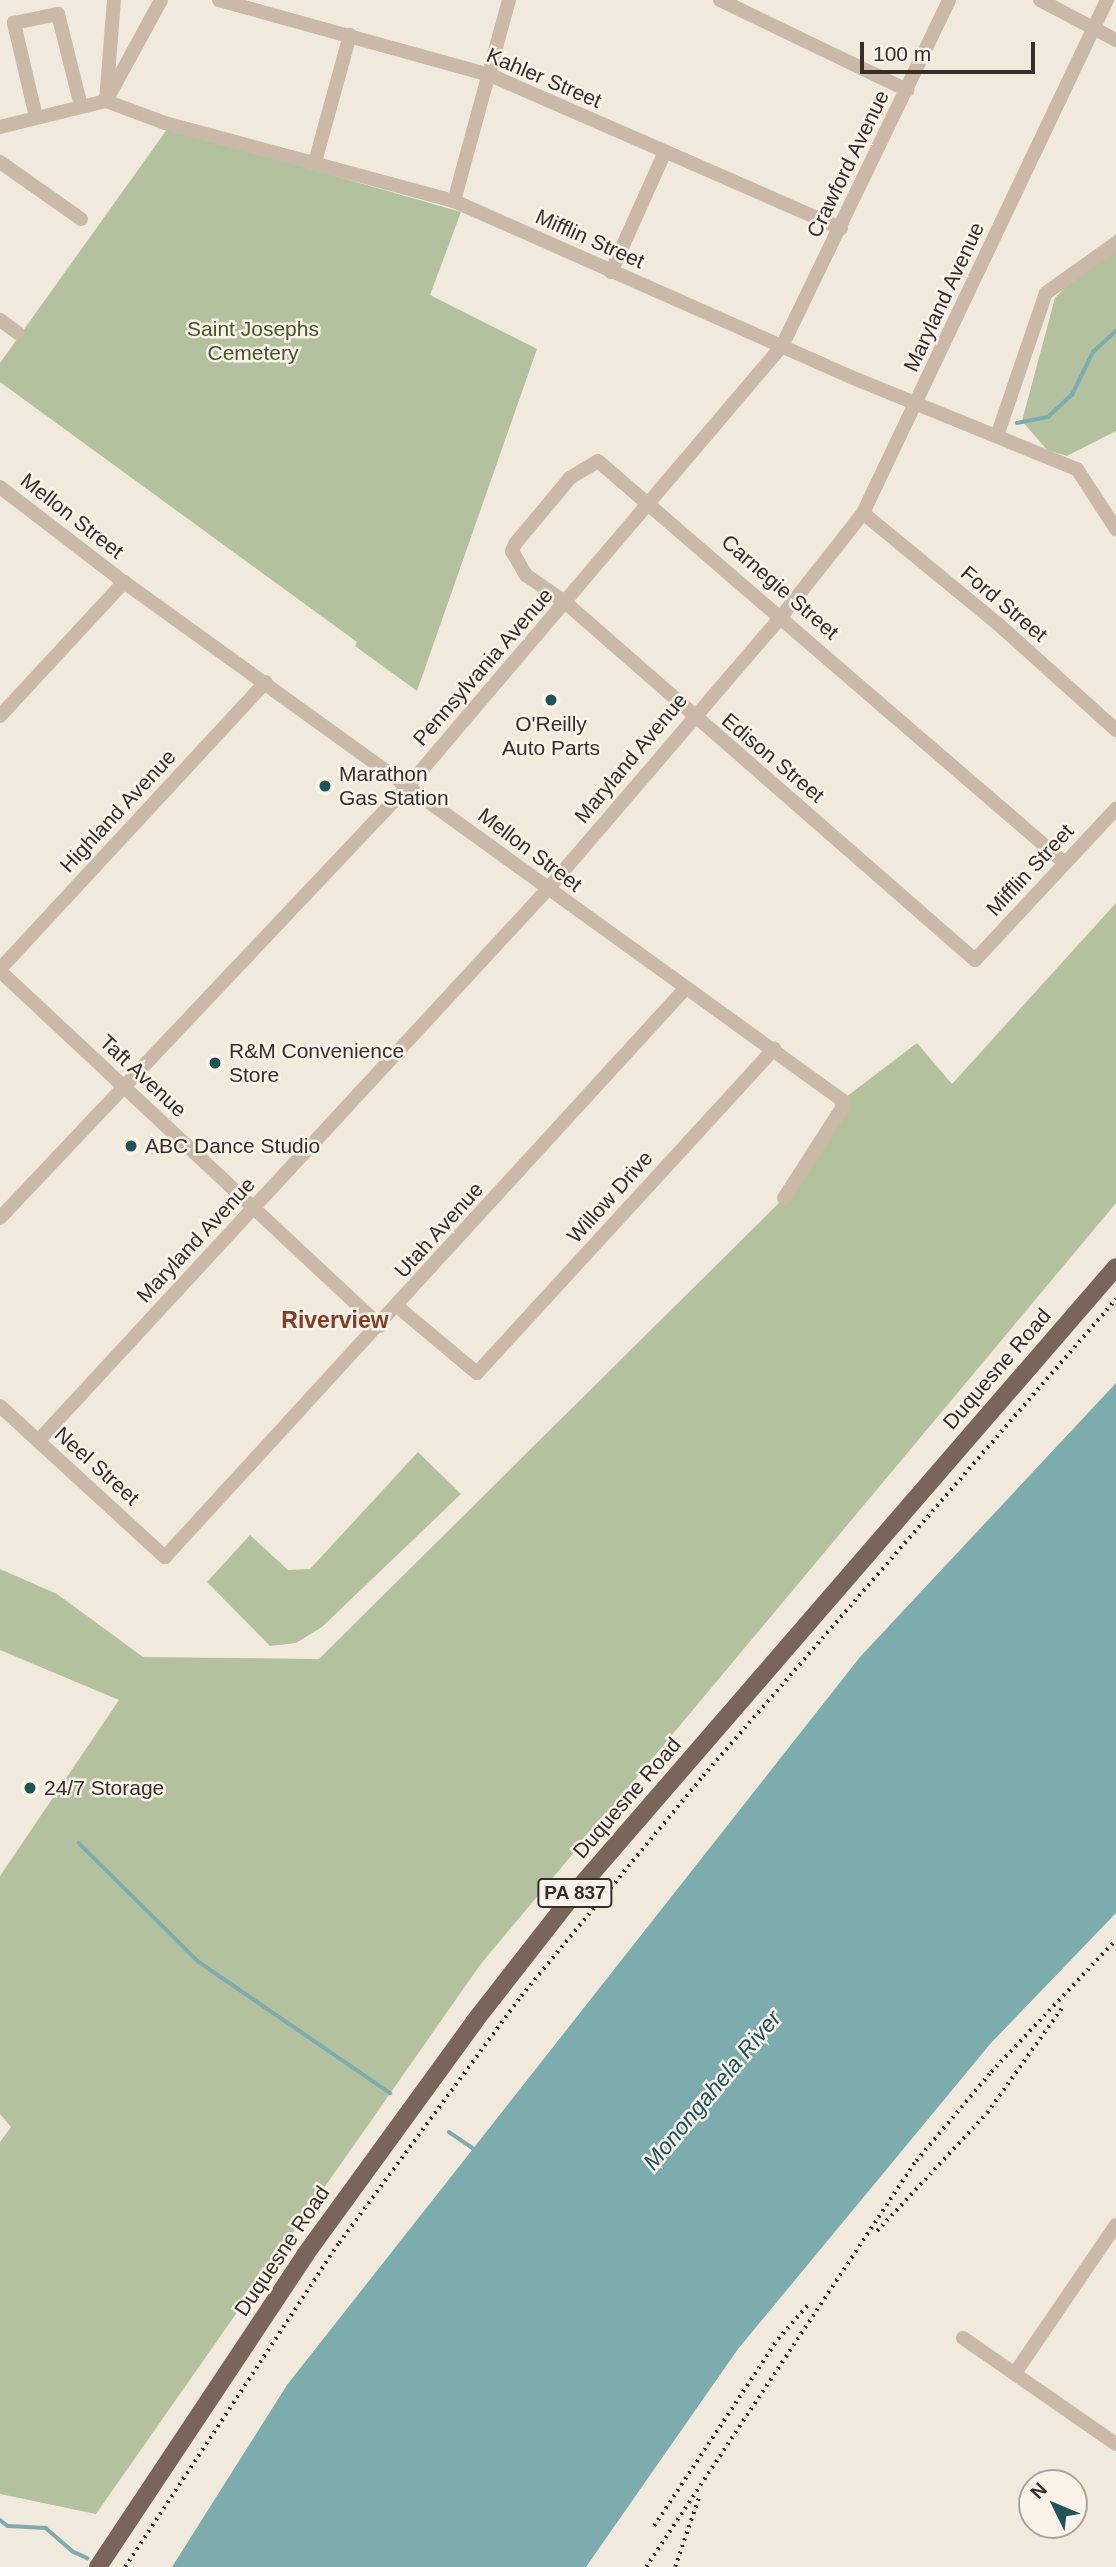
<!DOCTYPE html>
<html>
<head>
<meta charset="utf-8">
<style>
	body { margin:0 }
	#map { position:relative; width:1116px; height:2567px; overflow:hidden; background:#f2e9dd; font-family:Arial,sans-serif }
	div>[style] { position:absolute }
	.green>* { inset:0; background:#b4c19e }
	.water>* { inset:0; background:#7dacaf }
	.stream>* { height:3.5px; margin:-1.75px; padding:0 1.75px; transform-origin:1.75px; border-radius:1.75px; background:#7dacaf }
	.minor>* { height:14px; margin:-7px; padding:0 7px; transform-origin:7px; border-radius:7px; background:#cab9a9 }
	.major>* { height:18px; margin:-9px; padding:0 9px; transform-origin:9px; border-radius:9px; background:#79655a }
	.rail>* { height:3.5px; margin-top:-1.75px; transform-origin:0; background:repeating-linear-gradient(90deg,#372e29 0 2px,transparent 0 7px) }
	.dots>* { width:19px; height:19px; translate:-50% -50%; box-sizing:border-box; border:4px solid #f9f3ea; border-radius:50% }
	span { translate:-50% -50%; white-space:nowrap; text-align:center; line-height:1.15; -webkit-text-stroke:5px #f9f3ea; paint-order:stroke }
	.shield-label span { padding:2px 5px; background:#f9f3ea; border:2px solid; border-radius:5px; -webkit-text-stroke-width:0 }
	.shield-label { font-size:19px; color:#372e29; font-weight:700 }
	.street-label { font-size:21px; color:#372e29 }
	.park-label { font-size:21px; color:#46552d }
	.poi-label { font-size:21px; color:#372e29 }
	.left { translate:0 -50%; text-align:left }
	.neighbourhood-label { font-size:23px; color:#853c24; font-weight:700 }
	.water-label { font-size:23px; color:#1f5458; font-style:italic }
	.north { position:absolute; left:1018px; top:2469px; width:70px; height:70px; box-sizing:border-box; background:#f9f3ea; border:2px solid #aba49d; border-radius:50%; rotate:313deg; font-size:19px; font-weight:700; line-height:28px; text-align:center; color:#372e29 }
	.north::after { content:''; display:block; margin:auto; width:24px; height:32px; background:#1f5458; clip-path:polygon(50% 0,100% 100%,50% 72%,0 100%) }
	.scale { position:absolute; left:860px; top:42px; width:175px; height:32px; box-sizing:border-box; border:4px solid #372e29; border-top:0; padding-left:9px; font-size:21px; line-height:24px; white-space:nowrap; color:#372e29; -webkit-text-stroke:5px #f9f3ea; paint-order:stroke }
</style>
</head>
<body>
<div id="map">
	<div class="green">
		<i style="clip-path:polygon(168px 128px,461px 212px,430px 295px,537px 349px,417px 691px,355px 646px,357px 642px,0 382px,0 363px)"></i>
		<i style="clip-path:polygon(1116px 234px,1116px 431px,1067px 456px,1047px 450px,1022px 421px,1055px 298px)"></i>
		<i style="clip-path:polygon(1116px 903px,1116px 1203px,480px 1965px,96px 2514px,0 2494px,0 2142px,11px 2127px,0 2114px,0 1876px,119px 1700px,0 1650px,0 1569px,57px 1594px,143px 1657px,319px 1659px,792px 1190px,842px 1100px,917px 1043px,952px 1084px)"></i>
		<i style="clip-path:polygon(418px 1452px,461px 1494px,322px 1627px,296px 1643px,270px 1646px,207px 1582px,250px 1535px,288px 1570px,310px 1569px)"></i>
	</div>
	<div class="water">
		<i style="clip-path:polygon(1116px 1383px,1116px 1913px,991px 2043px,738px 2349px,586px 2567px,172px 2567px,287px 2385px,860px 1657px)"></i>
	</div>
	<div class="stream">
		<i style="left:1017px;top:423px;width:32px;rotate:-11deg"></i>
		<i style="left:1048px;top:417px;width:33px;rotate:-43deg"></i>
		<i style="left:1072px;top:395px;width:48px;rotate:-64deg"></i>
		<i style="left:1093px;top:352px;width:31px;rotate:-42deg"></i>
		<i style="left:79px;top:1843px;width:169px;rotate:44.8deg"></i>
		<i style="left:199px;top:1962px;width:232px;rotate:34.4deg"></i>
		<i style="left:449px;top:2132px;width:30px;rotate:34deg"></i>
		<i style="left:0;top:2520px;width:10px;rotate:37deg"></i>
		<i style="left:8px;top:2526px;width:38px;rotate:3deg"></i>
		<i style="left:46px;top:2528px;width:35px;rotate:41deg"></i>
		<i style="left:72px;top:2551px;width:17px;rotate:25deg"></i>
	</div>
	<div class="minor">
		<i style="left:219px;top:0;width:281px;rotate:15.5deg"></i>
		<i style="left:490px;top:75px;width:383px;rotate:23.6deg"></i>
		<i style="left:720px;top:0;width:208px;rotate:25.7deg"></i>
		<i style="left:1040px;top:0;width:86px;rotate:27.8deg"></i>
		<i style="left:106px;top:100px;width:100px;rotate:-85.4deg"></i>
		<i style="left:106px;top:101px;width:115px;rotate:-61.4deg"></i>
		<i style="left:36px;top:117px;width:97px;rotate:-103.2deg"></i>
		<i style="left:14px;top:23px;width:45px;rotate:-11.6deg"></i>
		<i style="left:58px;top:14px;width:95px;rotate:76deg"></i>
		<i style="left:0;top:127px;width:109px;rotate:-13.8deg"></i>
		<i style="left:106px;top:101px;width:63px;rotate:20.4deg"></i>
		<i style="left:165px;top:123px;width:299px;rotate:15.1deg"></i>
		<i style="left:454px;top:201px;width:434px;rotate:23.9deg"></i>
		<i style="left:851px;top:377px;width:244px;rotate:22.2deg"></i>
		<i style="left:1077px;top:469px;width:72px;rotate:57deg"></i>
		<i style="left:0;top:162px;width:99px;rotate:35.1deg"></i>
		<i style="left:315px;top:162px;width:132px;rotate:-74.6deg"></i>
		<i style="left:454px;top:201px;width:208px;rotate:-74.7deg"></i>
		<i style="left:611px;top:272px;width:132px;rotate:-65.8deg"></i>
		<i style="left:0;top:320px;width:22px;rotate:36deg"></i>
		<i style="left:998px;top:433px;width:148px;rotate:-71.1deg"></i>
		<i style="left:1046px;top:293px;width:86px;rotate:-35.5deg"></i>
		<i style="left:0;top:487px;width:156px;rotate:37.5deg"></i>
		<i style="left:124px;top:582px;width:885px;rotate:35.81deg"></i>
		<i style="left:842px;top:1100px;width:8px;rotate:90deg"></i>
		<i style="left:842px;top:1108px;width:107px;rotate:122.8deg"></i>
		<i style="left:863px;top:513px;width:175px;rotate:39.4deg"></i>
		<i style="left:998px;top:624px;width:159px;rotate:41.9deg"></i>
		<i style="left:0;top:716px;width:183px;rotate:-47.2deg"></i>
		<i style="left:1065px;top:863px;width:616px;rotate:-139.28deg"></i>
		<i style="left:598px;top:461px;width:33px;rotate:149deg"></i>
		<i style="left:570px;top:478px;width:86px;rotate:129.8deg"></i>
		<i style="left:515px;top:544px;width:8px;rotate:113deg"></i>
		<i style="left:512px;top:551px;width:28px;rotate:60deg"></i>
		<i style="left:526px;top:575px;width:49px;rotate:35deg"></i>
		<i style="left:566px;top:603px;width:543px;rotate:41.12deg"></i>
		<i style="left:975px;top:960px;width:207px;rotate:-47deg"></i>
		<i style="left:0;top:969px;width:391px;rotate:-47.2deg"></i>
		<i style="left:0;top:971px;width:520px;rotate:43.05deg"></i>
		<i style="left:0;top:1218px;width:596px;rotate:-46.63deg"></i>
		<i style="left:409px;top:785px;width:576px;rotate:-49.65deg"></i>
		<i style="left:782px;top:346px;width:384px;rotate:-64.2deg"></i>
		<i style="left:398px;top:1307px;width:103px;rotate:39.9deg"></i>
		<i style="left:477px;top:1373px;width:440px;rotate:-47.5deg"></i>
		<i style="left:0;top:1406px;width:224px;rotate:42.5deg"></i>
		<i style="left:165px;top:1557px;width:770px;rotate:-47.53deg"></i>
		<i style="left:38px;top:1441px;width:750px;rotate:-47.27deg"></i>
		<i style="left:547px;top:890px;width:360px;rotate:-49.4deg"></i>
		<i style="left:781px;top:617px;width:132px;rotate:-51.7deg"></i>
		<i style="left:863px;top:513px;width:568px;rotate:-64.56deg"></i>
		<i style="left:963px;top:2338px;width:186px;rotate:34.7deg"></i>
		<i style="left:1015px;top:2373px;width:179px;rotate:-55.7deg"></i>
	</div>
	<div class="major">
		<i style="left:98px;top:2567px;width:374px;rotate:-56.4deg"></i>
		<i style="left:305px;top:2255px;width:288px;rotate:-54deg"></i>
		<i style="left:474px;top:2022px;width:169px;rotate:-52deg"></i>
		<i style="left:578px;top:1889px;width:822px;rotate:-49.14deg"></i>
	</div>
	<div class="rail">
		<i style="left:877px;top:2231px;width:161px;rotate:-47deg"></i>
		<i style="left:987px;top:2113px;width:129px;rotate:-54.5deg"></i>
		<i style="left:654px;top:2526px;width:224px;rotate:-56.5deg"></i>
		<i style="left:778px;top:2339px;width:45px;rotate:-48.6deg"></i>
		<i style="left:125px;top:2567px;width:388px;rotate:-56.6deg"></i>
		<i style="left:339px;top:2243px;width:307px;rotate:-53.6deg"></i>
		<i style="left:521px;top:1996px;width:286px;rotate:-50.4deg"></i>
		<i style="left:703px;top:1776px;width:631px;rotate:-49.11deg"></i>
		<i style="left:646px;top:2567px;width:488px;rotate:-56.4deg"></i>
		<i style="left:916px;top:2161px;width:116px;rotate:-49.9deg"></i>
		<i style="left:991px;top:2072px;width:182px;rotate:-46.6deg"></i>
		<i style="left:675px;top:2567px;width:77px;rotate:-71.1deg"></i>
	</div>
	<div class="dots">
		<i style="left:551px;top:700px;background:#1f5458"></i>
		<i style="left:325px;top:786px;background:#1f5458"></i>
		<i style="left:215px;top:1063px;background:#1f5458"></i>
		<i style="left:131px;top:1146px;background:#1f5458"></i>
		<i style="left:30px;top:1788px;background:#1f5458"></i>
	</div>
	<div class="shield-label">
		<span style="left:575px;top:1893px">PA 837</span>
	</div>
	<div class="street-label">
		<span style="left:544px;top:78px;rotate:23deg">Kahler Street</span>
		<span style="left:848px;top:164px;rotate:-64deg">Crawford Avenue</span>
		<span style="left:590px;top:239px;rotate:24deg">Mifflin Street</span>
		<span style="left:944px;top:297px;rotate:-65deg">Maryland Avenue</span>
		<span style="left:72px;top:516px;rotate:38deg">Mellon Street</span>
		<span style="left:780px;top:587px;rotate:41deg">Carnegie Street</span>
		<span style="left:1004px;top:604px;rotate:40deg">Ford Street</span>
		<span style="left:483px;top:667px;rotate:-49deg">Pennsylvania Avenue</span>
		<span style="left:631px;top:758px;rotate:-50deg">Maryland Avenue</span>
		<span style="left:773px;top:758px;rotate:40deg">Edison Street</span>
		<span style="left:118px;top:811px;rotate:-47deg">Highland Avenue</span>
		<span style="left:530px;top:850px;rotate:37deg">Mellon Street</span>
		<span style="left:1030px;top:870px;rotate:-47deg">Mifflin Street</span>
		<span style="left:143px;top:1076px;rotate:43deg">Taft Avenue</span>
		<span style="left:610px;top:1197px;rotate:-48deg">Willow Drive</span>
		<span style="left:439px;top:1230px;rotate:-48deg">Utah Avenue</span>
		<span style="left:196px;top:1240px;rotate:-47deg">Maryland Avenue</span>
		<span style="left:997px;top:1369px;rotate:-49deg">Duquesne Road</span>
		<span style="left:97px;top:1466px;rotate:42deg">Neel Street</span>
		<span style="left:627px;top:1798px;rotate:-49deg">Duquesne Road</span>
		<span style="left:282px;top:2251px;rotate:-56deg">Duquesne Road</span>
	</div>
	<div class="park-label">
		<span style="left:253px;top:341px">Saint Josephs<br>Cemetery</span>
	</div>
	<div class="poi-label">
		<span style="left:551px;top:736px">O'Reilly<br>Auto Parts</span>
		<span class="left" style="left:339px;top:786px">Marathon<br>Gas Station</span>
		<span class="left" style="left:229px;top:1063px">R&amp;M Convenience<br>Store</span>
		<span class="left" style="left:145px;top:1146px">ABC Dance Studio</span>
		<span class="left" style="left:44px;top:1788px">24/7 Storage</span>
	</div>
	<div class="neighbourhood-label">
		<span style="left:335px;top:1320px">Riverview</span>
	</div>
	<div class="water-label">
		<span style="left:712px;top:2090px;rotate:-50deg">Monongahela River</span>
	</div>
	<div class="north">N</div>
	<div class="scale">100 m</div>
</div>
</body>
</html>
